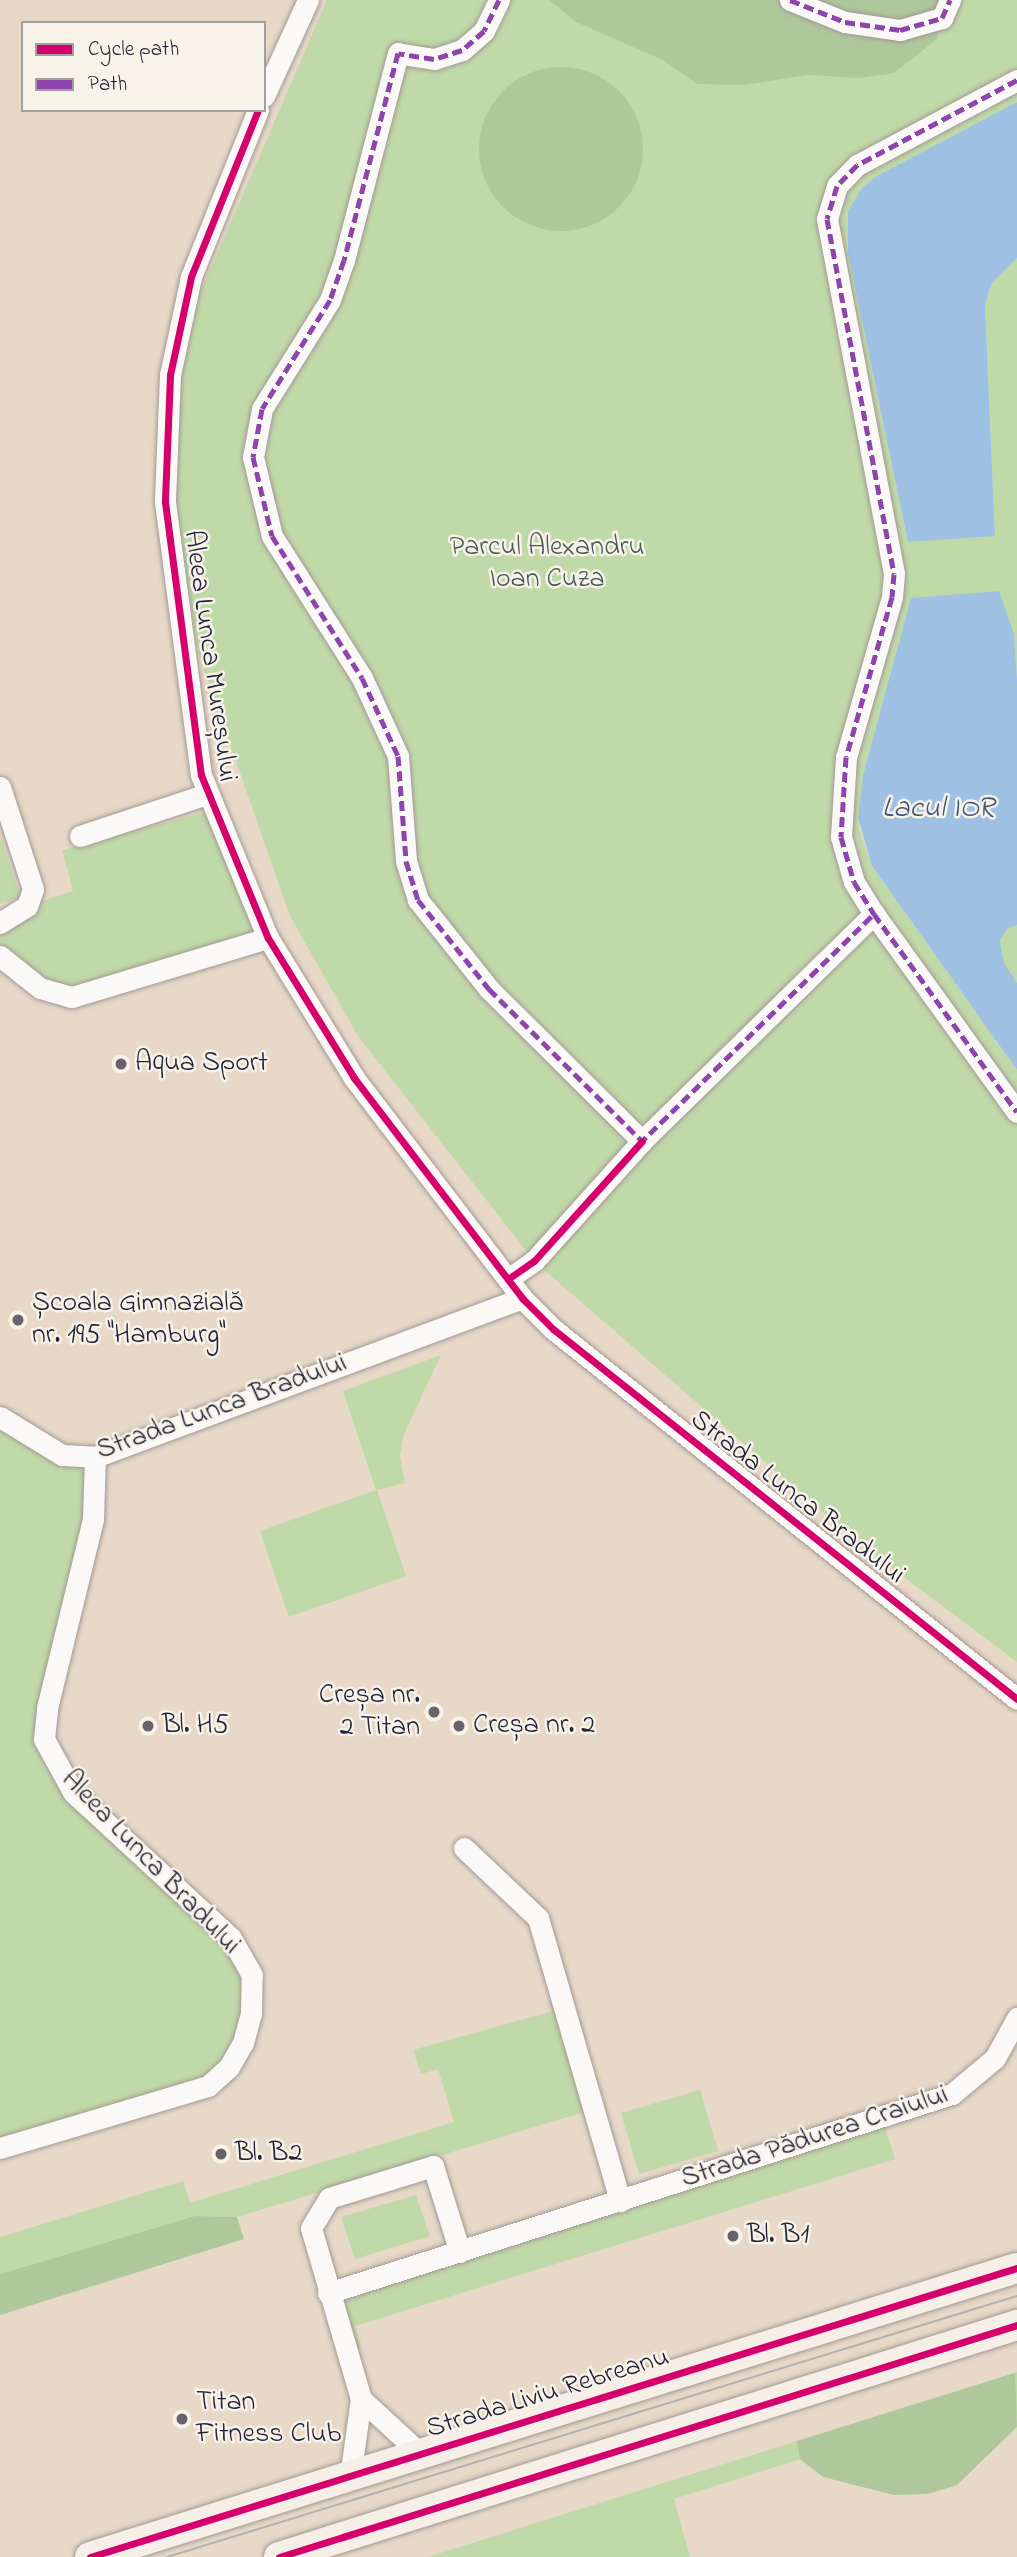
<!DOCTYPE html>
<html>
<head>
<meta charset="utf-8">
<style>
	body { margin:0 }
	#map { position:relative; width:1017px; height:2557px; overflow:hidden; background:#e7d8c8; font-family:"Indie Flower",sans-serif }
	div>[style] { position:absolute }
	.green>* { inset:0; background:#c0d9a8 }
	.forest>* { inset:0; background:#aec89c }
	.round { border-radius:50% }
	.water>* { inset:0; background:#9ec1e3 }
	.roads { filter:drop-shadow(0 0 2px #a29993) drop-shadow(0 0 2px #a29993) }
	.street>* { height:21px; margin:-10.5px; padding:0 10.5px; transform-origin:10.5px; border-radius:10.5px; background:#fbf9f7 }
	.secondary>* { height:30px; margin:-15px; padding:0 15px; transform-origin:15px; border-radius:15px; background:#f5efe8 }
	.tram>* { height:2px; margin:-1px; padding:0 1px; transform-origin:1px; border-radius:1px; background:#b3b1b2 }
	.quiet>* { height:5px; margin-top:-2.5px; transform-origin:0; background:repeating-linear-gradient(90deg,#8e44ad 0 10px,transparent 0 15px) }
	.cycleway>* { height:7px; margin:-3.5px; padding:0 3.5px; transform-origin:3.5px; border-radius:3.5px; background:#d6006c }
	.dots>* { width:19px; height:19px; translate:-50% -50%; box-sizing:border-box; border:4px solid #f7f3e8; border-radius:50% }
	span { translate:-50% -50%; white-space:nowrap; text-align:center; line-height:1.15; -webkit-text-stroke:5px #f7f3e8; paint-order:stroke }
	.park-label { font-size:28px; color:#485954 }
	.street-label { font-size:28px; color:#22223b }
	.poi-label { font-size:28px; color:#22223b }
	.left { translate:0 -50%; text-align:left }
	.right { translate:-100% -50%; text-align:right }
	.water-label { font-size:30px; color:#43567a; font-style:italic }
	.legend { position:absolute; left:21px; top:21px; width:245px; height:91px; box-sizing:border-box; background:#f7f3e8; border:2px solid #a29fa3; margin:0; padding:9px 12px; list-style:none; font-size:21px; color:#22223b }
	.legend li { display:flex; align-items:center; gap:14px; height:35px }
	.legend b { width:35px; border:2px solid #a29fa3 }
</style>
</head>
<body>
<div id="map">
	<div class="green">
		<i style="clip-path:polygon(327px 0,1017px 0,1017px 102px,868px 183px,848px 253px,908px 542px,995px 535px,985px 305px,991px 284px,1017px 258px,1017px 678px,1014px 634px,998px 591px,863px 776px,859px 829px,872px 866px,1017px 1070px,1017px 1662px,857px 1542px,534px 1261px,358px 1036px,290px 916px,198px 652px,169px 466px,175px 376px,193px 310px)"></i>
		<i style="clip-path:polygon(214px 810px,268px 938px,72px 997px,0 956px,0 923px,27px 906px,73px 891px,62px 850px)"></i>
		<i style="clip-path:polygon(0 837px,21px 897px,0 904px)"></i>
		<i style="clip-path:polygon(1017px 925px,1017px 983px,1004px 963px,1000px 941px,1008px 929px)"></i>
		<i style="clip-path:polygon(441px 1355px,403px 1436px,400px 1456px,405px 1483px,377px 1490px,406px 1576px,289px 1617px,260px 1531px,376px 1490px,343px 1391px)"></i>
		<i style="clip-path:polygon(0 1417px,34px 1442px,95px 1457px,49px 1754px,243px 1956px,251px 2014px,208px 2086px,0 2148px)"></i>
		<i style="clip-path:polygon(564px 2008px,594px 2109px,237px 2217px,195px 2216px,0 2274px,0 2237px,183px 2181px,190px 2203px,454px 2122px,438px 2069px,421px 2074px,413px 2050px)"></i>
		<i style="clip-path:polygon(700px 2090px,718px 2151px,639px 2174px,621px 2113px)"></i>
		<i style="clip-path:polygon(884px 2124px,895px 2159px,355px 2326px,361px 2347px,353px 2349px,337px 2296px)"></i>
		<i style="clip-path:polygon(416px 2195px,430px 2236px,355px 2259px,341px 2217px)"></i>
		<i style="clip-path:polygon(1017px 2372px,1017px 2417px,1009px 2393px,674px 2499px,690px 2557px,428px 2557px)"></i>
	</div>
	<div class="forest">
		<i style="clip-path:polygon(549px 0,943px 0,937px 39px,894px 73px,859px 78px,808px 75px,743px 85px,697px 84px,663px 60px,576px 22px)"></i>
		<i class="round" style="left:479px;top:67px;width:164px;height:164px"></i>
		<i style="clip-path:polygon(195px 2216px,237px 2217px,244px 2239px,0 2315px,0 2274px)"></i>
		<i style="clip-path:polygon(1015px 2373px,1017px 2427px,957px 2485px,928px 2494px,894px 2495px,823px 2477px,800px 2459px,797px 2441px)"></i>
	</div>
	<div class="water">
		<i style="clip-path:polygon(1017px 102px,1017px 258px,991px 284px,985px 305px,995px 536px,908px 542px,848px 253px,848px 211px,861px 189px,877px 176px)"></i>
		<i style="clip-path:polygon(999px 591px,1014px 634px,1017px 678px,1017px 925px,1007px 929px,1000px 941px,1004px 963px,1017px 983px,1017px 1070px,872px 866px,858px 818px,863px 776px,911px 598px)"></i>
	</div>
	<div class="roads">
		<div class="street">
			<i style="left:499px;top:0;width:34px;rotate:116deg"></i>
			<i style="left:484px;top:31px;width:29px;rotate:139deg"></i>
			<i style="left:462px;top:50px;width:29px;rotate:162deg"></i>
			<i style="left:434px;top:59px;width:36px;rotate:-171deg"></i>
			<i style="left:398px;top:53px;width:214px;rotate:104.6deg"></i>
			<i style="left:344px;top:260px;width:42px;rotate:109.3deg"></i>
			<i style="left:330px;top:300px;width:128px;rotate:122deg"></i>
			<i style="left:262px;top:409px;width:49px;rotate:100.6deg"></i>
			<i style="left:253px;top:457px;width:81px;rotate:76.5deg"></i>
			<i style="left:272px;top:536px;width:168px;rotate:57.6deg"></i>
			<i style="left:362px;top:678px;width:86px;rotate:65.2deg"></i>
			<i style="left:398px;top:756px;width:105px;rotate:85.6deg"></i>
			<i style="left:406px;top:861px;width:41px;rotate:72.9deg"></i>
			<i style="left:418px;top:900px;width:114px;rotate:51.4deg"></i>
			<i style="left:489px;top:989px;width:216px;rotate:44.8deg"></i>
			<i style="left:790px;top:0;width:59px;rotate:21.8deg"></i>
			<i style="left:845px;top:22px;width:56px;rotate:8.3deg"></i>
			<i style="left:900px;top:30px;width:44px;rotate:-15.9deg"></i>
			<i style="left:942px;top:18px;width:20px;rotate:-66deg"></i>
			<i style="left:1017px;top:80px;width:181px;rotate:152deg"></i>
			<i style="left:857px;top:165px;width:29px;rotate:134deg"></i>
			<i style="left:837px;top:186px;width:34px;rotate:107deg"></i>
			<i style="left:827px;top:219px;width:361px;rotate:79.3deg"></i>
			<i style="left:894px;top:574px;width:23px;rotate:95deg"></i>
			<i style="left:892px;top:597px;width:166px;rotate:106deg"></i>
			<i style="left:846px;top:757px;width:80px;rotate:93.6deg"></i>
			<i style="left:841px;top:837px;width:47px;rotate:73.9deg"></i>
			<i style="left:854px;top:882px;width:38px;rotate:58deg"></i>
			<i style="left:874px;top:914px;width:244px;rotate:54.2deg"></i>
			<i style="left:264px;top:96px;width:106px;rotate:-65.4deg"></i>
			<i style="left:258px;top:110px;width:180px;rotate:111.9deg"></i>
			<i style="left:191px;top:277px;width:100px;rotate:102.1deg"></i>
			<i style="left:170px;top:375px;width:127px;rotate:92.3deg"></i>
			<i style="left:165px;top:502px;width:275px;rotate:82.5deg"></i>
			<i style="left:201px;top:775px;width:176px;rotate:67.7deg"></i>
			<i style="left:268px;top:938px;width:164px;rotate:58.4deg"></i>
			<i style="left:354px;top:1078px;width:277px;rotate:52.6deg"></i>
			<i style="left:522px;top:1298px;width:44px;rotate:45deg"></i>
			<i style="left:553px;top:1329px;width:593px;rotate:38.57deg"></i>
			<i style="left:0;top:787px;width:107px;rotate:72.1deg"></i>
			<i style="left:33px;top:889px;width:18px;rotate:109deg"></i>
			<i style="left:27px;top:906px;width:32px;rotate:148deg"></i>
			<i style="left:80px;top:836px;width:134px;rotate:-18.3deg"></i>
			<i style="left:0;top:956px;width:51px;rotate:38.7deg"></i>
			<i style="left:40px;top:988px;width:33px;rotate:16deg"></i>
			<i style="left:72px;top:997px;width:205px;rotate:-16.8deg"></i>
			<i style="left:508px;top:1279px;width:32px;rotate:-35deg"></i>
			<i style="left:534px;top:1261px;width:161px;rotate:-48deg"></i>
			<i style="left:642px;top:1141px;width:325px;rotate:-44.4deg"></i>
			<i style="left:0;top:1417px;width:73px;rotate:31.5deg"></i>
			<i style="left:62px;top:1455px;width:33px;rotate:3deg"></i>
			<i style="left:95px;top:1457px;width:456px;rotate:-20.4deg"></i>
			<i style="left:464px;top:1848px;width:102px;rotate:43.4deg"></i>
			<i style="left:538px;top:1918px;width:295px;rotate:73.8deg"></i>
			<i style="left:0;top:2148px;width:217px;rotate:-16.6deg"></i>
			<i style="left:208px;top:2086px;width:28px;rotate:-42deg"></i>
			<i style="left:229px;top:2067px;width:28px;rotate:-60deg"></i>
			<i style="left:243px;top:2043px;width:30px;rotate:-75deg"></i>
			<i style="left:251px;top:2014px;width:39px;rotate:-89deg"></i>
			<i style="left:252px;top:1975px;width:43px;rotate:-119.6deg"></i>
			<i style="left:231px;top:1938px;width:215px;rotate:-137.3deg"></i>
			<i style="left:73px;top:1792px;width:60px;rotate:-118.7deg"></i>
			<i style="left:44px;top:1739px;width:31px;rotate:-84deg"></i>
			<i style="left:47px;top:1708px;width:195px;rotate:-76.3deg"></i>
			<i style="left:93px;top:1519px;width:62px;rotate:-88.2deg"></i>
			<i style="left:328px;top:2293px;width:655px;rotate:-17.69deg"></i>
			<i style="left:952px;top:2094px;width:56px;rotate:-39.9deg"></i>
			<i style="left:995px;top:2058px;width:46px;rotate:-61.2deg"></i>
			<i style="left:361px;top:2399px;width:83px;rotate:42.6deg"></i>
			<i style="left:350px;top:2477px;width:79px;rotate:-82deg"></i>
			<i style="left:361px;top:2399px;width:178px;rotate:-106.3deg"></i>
			<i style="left:311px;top:2228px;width:35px;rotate:-59deg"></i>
			<i style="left:329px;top:2198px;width:109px;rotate:-17.1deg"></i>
			<i style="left:433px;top:2166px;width:90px;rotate:72.6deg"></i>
		</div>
		<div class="secondary">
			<i style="left:90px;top:2557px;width:971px;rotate:-17.32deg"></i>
			<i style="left:279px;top:2557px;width:774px;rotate:-17.45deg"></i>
		</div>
	</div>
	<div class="tram">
		<i style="left:167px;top:2557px;width:889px;rotate:-17.07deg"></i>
	</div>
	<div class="quiet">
		<i style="left:499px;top:0;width:34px;rotate:116deg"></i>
		<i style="left:484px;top:31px;width:29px;rotate:139deg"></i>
		<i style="left:462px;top:50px;width:29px;rotate:162deg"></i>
		<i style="left:434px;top:59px;width:36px;rotate:-171deg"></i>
		<i style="left:398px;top:53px;width:214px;rotate:104.6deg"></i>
		<i style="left:344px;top:260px;width:42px;rotate:109.3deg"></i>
		<i style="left:330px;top:300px;width:128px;rotate:122deg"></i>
		<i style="left:262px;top:409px;width:49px;rotate:100.6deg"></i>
		<i style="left:253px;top:457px;width:81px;rotate:76.5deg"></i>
		<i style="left:272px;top:536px;width:168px;rotate:57.6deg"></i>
		<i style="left:362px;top:678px;width:86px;rotate:65.2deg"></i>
		<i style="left:398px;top:756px;width:105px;rotate:85.6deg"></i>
		<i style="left:406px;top:861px;width:41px;rotate:72.9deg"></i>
		<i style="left:418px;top:900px;width:114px;rotate:51.4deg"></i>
		<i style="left:489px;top:989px;width:216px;rotate:44.8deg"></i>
		<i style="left:790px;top:0;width:59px;rotate:21.8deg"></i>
		<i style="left:845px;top:22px;width:56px;rotate:8.3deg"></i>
		<i style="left:900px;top:30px;width:44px;rotate:-15.9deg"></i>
		<i style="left:942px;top:18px;width:20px;rotate:-66deg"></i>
		<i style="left:1017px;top:80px;width:181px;rotate:152deg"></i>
		<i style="left:857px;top:165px;width:29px;rotate:134deg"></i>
		<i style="left:837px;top:186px;width:34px;rotate:107deg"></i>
		<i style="left:827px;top:219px;width:361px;rotate:79.3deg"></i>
		<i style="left:894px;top:574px;width:23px;rotate:95deg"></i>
		<i style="left:892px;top:597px;width:166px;rotate:106deg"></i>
		<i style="left:846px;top:757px;width:80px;rotate:93.6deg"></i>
		<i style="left:841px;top:837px;width:47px;rotate:73.9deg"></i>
		<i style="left:854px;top:882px;width:38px;rotate:58deg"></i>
		<i style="left:874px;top:914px;width:244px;rotate:54.2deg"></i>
		<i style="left:639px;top:1144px;width:329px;rotate:-44.4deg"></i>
	</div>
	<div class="cycleway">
		<i style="left:258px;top:110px;width:180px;rotate:111.9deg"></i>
		<i style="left:191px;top:277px;width:100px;rotate:102.1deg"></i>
		<i style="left:170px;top:375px;width:127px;rotate:92.3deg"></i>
		<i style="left:165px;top:502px;width:275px;rotate:82.5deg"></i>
		<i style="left:201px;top:775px;width:176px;rotate:67.7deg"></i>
		<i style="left:268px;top:938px;width:164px;rotate:58.4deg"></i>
		<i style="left:354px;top:1078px;width:277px;rotate:52.6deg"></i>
		<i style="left:522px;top:1298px;width:44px;rotate:45deg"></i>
		<i style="left:553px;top:1329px;width:593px;rotate:38.57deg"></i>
		<i style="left:508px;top:1279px;width:32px;rotate:-35deg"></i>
		<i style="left:534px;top:1261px;width:161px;rotate:-48deg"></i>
		<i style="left:90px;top:2557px;width:971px;rotate:-17.32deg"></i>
		<i style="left:279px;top:2557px;width:774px;rotate:-17.45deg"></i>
	</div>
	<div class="dots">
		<i style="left:121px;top:1064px;background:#67626c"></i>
		<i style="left:18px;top:1320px;background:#67626c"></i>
		<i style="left:434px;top:1712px;background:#67626c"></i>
		<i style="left:148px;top:1726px;background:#67626c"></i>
		<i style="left:459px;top:1726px;background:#67626c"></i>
		<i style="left:221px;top:2154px;background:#67626c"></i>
		<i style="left:733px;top:2236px;background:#67626c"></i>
		<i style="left:182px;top:2419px;background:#67626c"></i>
	</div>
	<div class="park-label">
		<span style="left:547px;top:564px">Parcul Alexandru<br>Ioan Cuza</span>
	</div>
	<div class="street-label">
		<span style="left:209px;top:656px;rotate:82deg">Aleea Lunca Mureșului</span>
		<span style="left:222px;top:1408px;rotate:-20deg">Strada Lunca Bradului</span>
		<span style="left:797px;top:1498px;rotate:38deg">Strada Lunca Bradului</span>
		<span style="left:150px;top:1863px;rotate:46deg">Aleea Lunca Bradului</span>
		<span style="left:815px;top:2138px;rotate:-18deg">Strada Pădurea Craiului</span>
		<span style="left:548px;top:2394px;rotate:-17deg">Strada Liviu Rebreanu</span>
	</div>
	<div class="poi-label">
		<span class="left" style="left:135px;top:1064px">Aqua Sport</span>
		<span class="left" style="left:32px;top:1320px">Școala Gimnazială<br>nr. 195 "Hamburg"</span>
		<span class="right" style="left:420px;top:1712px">Creșa nr.<br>2 Titan</span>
		<span class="left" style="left:162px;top:1726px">Bl. H5</span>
		<span class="left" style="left:473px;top:1726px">Creșa nr. 2</span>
		<span class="left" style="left:235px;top:2154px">Bl. B2</span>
		<span class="left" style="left:747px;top:2236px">Bl. B1</span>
		<span class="left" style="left:196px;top:2419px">Titan<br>Fitness Club</span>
	</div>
	<div class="water-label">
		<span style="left:938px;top:809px">Lacul IOR</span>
	</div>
	<ul class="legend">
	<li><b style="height:9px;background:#d6006c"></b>Cycle path</li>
	<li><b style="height:9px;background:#8e44ad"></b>Path</li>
	</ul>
</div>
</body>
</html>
